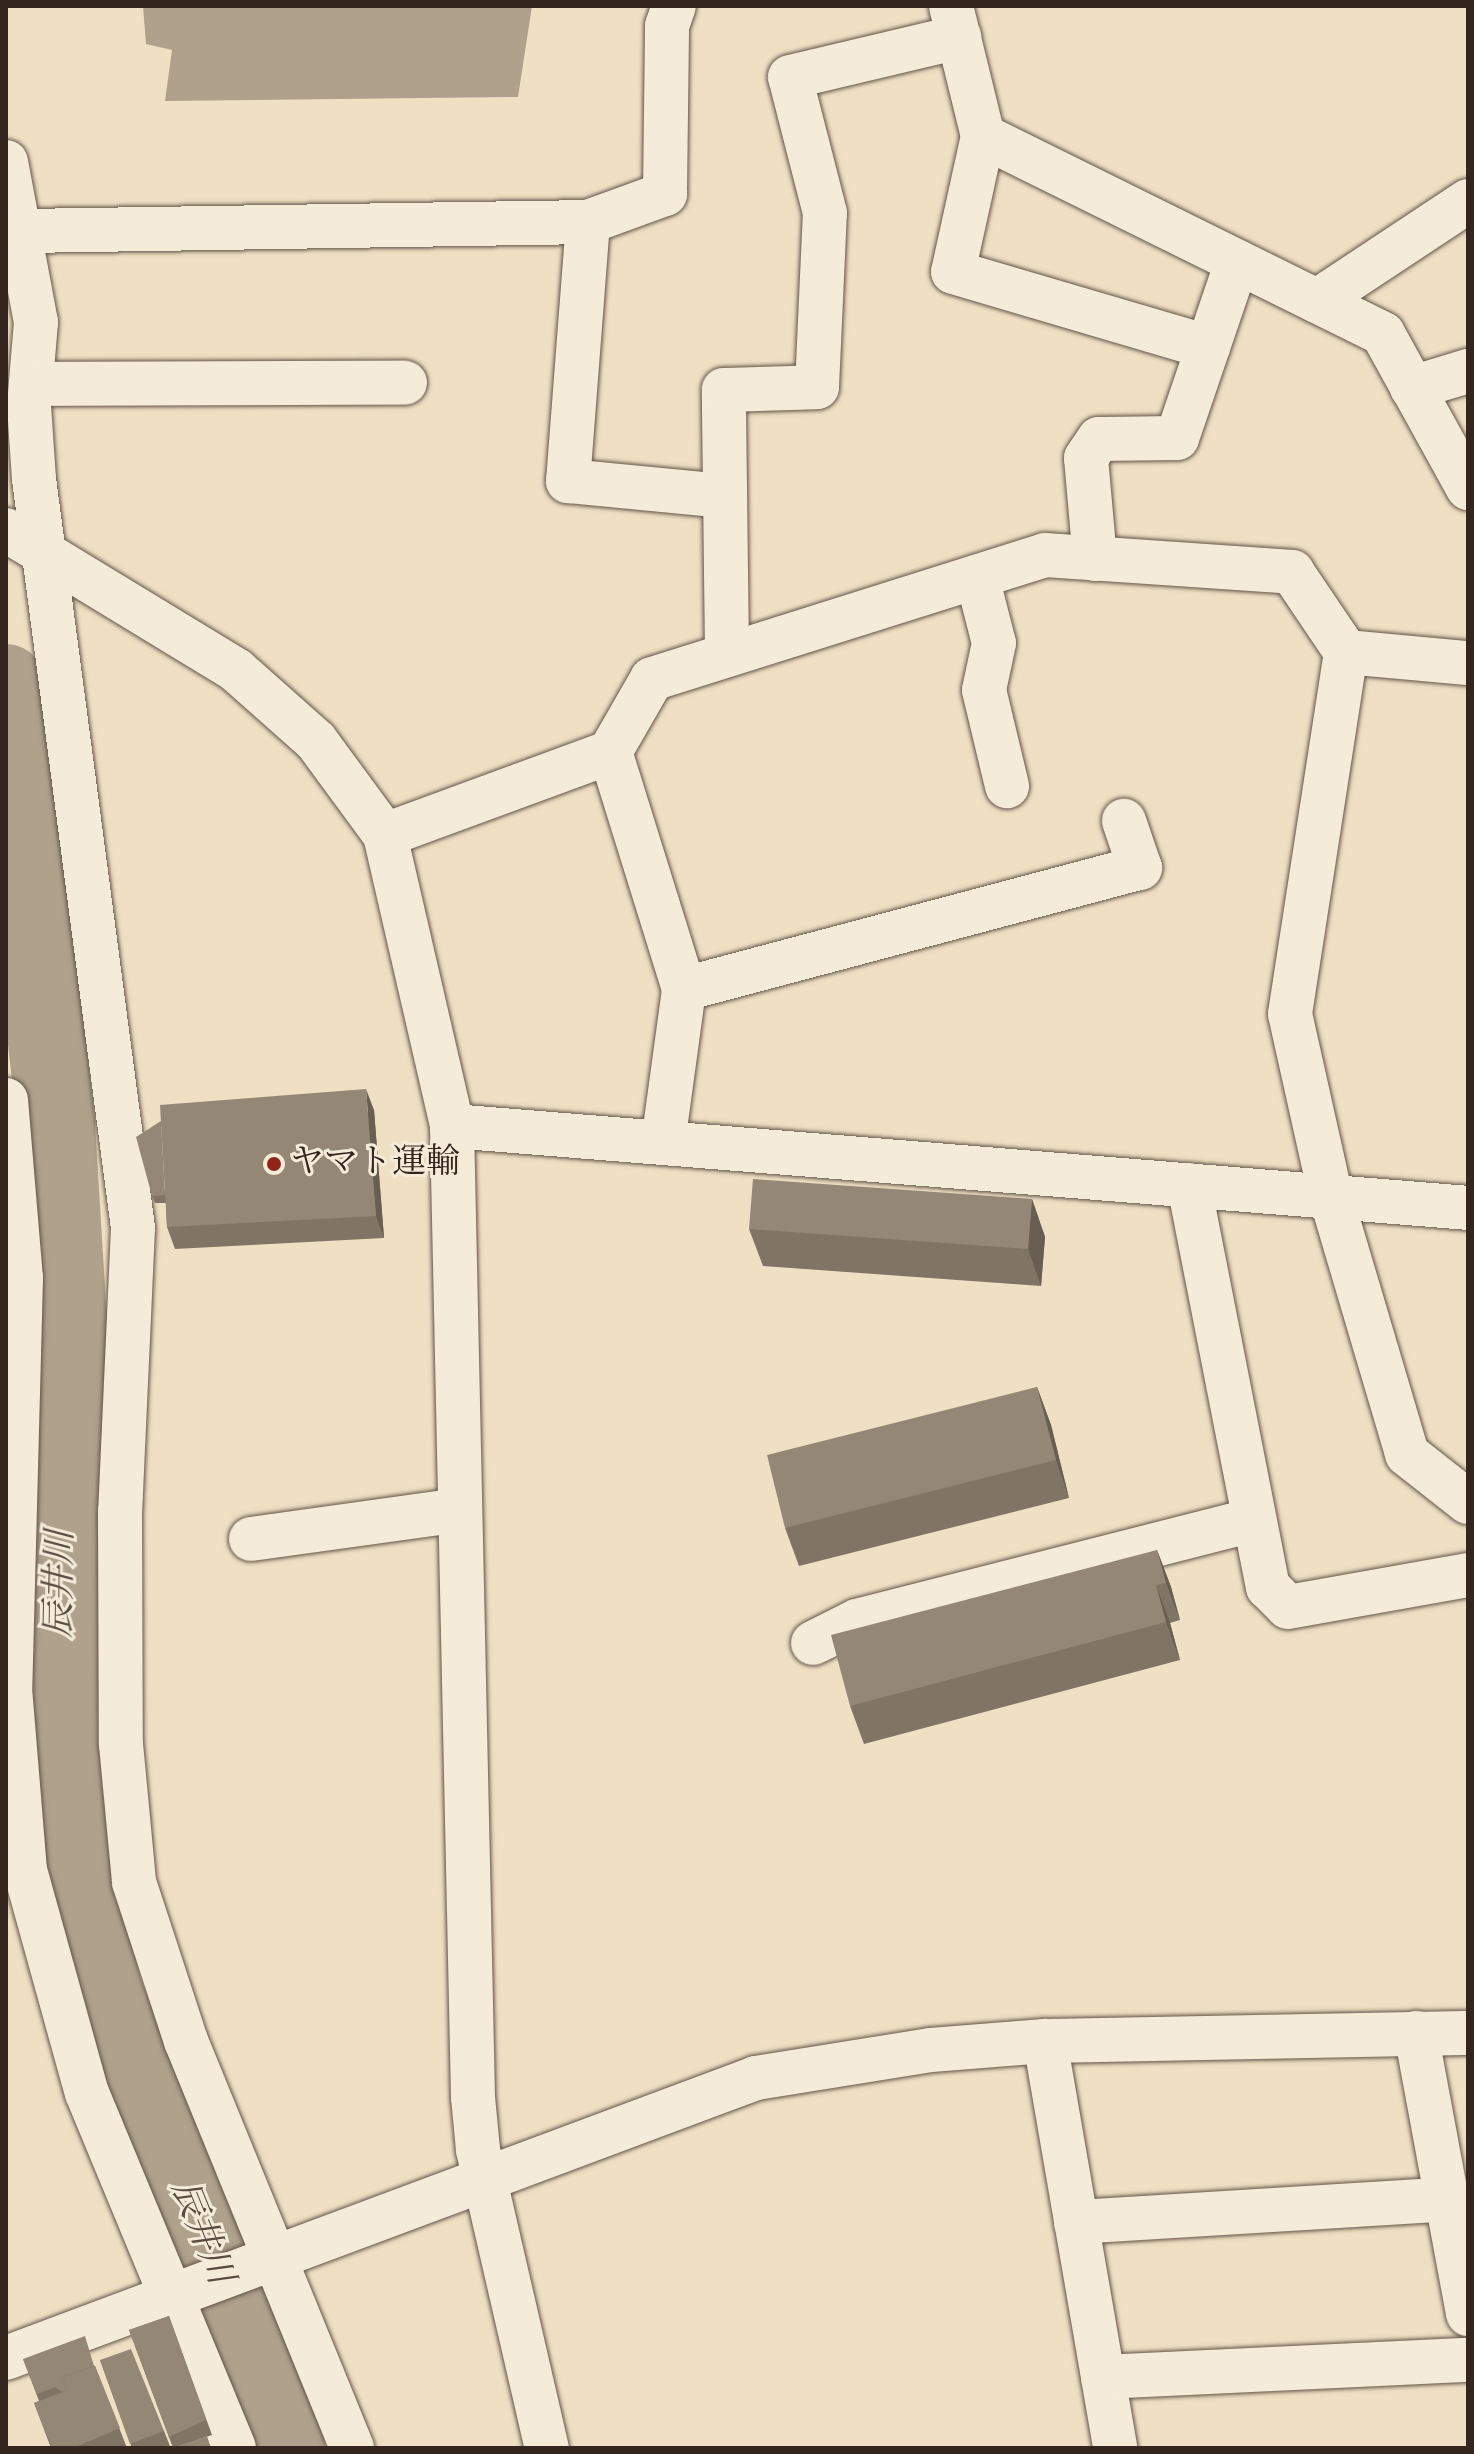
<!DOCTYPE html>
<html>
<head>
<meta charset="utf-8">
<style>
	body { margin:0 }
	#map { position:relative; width:1474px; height:2454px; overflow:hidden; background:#efe0c4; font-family:"Sorts Mill Goudy","Noto Serif JP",serif }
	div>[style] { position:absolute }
	.water>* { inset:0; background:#afa18c }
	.river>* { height:78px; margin:-39px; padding:0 39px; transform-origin:39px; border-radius:39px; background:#afa18c }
	.roads { filter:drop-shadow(0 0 2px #635448) drop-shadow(0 0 2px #635448) }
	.minor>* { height:44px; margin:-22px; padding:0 22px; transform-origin:22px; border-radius:22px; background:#f5ebd9 }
	.wall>* { inset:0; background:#807465 }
	.shaded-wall>* { inset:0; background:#685e52 }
	.building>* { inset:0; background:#958775 }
	.dots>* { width:22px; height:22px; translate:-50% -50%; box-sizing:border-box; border:4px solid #f5ebd9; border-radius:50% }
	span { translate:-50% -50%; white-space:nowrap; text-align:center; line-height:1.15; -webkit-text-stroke:6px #f5ebd9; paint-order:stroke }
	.poi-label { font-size:34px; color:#34261f }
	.left { translate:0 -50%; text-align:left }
	.water-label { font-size:36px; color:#594b40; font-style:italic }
	.frame { position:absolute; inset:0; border:8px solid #34261f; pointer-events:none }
</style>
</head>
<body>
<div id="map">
	<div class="water">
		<i style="clip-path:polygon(143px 6px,532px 6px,518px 97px,165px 101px,172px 50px,146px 44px)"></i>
	</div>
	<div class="river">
		<i style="left:6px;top:683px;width:445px;rotate:83.5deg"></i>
		<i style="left:56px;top:1125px;width:195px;rotate:86.5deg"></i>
		<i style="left:68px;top:1320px;width:422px;rotate:91.2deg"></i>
		<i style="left:59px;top:1742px;width:115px;rotate:84.5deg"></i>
		<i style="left:70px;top:1856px;width:140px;rotate:76deg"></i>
		<i style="left:104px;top:1992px;width:491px;rotate:68.2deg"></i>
	</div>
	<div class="roads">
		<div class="minor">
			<i style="left:951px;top:6px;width:134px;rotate:76.2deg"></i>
			<i style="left:983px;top:136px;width:446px;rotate:26.3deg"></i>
			<i style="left:1383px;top:334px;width:176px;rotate:61.1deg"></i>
			<i style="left:983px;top:136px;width:139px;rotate:102.4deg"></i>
			<i style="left:953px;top:272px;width:266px;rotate:16.4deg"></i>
			<i style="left:6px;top:162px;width:163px;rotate:79.4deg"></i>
			<i style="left:36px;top:322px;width:84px;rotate:94.8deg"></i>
			<i style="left:29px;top:406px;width:73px;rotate:86.1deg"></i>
			<i style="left:34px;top:479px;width:756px;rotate:82.47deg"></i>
			<i style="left:133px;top:1228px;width:283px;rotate:92.6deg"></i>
			<i style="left:120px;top:1511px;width:233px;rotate:89.8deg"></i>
			<i style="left:121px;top:1744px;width:139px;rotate:84.6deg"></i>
			<i style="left:134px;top:1882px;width:167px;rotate:71.9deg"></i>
			<i style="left:186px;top:2041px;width:440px;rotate:67.8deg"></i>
			<i style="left:588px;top:222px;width:260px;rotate:94.4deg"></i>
			<i style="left:568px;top:481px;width:157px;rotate:5.5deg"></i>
			<i style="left:24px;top:231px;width:564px;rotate:-0.91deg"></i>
			<i style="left:588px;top:222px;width:82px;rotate:-20deg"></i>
			<i style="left:665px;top:194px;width:168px;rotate:-89.3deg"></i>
			<i style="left:667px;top:26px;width:21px;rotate:-71deg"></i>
			<i style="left:1317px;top:301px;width:181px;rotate:-33.5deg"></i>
			<i style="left:33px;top:384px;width:372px;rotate:-0.2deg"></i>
			<i style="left:1412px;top:388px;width:59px;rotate:-16.9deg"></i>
			<i style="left:6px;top:530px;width:269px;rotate:31.3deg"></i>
			<i style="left:236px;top:670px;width:107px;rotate:41.6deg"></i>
			<i style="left:316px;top:741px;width:117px;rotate:53.7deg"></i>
			<i style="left:385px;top:835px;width:299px;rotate:77deg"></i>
			<i style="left:452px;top:1126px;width:971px;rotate:88.76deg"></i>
			<i style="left:473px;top:2097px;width:53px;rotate:84.6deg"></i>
			<i style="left:478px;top:2150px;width:306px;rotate:77deg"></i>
			<i style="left:1095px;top:559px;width:101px;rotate:-95.1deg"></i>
			<i style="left:1086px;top:458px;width:23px;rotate:-56deg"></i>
			<i style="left:1099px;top:439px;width:78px;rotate:-0.7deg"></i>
			<i style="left:1177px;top:438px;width:186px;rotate:-71.2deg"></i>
			<i style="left:977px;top:577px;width:68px;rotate:75.6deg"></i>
			<i style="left:994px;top:643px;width:48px;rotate:102deg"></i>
			<i style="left:984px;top:690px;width:99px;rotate:76.5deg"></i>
			<i style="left:1346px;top:652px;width:366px;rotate:98.8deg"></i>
			<i style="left:1290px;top:1014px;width:188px;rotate:77.4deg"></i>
			<i style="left:1331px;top:1197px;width:268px;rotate:73.5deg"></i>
			<i style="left:1407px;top:1454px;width:78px;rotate:38.2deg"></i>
			<i style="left:727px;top:653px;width:263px;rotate:-90.7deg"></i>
			<i style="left:724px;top:390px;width:93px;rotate:-1.8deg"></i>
			<i style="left:817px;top:387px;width:174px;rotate:-87.4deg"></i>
			<i style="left:825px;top:213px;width:140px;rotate:-104.4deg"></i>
			<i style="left:790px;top:77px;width:174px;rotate:-13.3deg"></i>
			<i style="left:385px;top:835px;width:240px;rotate:-20.2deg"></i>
			<i style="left:684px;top:989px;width:472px;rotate:-14.9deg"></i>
			<i style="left:1140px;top:868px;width:50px;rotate:-108.8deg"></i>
			<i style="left:6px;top:1100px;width:179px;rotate:85.2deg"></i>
			<i style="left:21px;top:1278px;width:410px;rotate:91.5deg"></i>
			<i style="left:10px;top:1688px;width:183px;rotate:85.3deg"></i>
			<i style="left:25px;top:1870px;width:231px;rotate:74.5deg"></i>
			<i style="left:87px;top:2093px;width:384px;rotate:67.5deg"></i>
			<i style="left:452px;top:1126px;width:1019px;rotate:4.61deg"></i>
			<i style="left:663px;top:1143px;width:155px;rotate:-82.2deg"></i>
			<i style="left:684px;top:989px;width:248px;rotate:-107.3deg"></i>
			<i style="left:610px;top:752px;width:84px;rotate:-60.1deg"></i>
			<i style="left:652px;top:679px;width:412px;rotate:-17.5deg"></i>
			<i style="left:1045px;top:555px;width:248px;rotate:3.9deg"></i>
			<i style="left:1292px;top:572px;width:97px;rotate:56deg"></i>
			<i style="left:1346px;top:652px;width:122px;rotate:5.2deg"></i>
			<i style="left:1189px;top:1185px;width:410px;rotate:78.9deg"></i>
			<i style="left:1268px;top:1587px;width:28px;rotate:45deg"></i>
			<i style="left:1288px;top:1607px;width:183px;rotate:-10.1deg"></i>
			<i style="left:251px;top:1539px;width:210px;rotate:-7.9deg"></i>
			<i style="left:813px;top:1643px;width:49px;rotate:-26.6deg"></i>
			<i style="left:857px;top:1621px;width:408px;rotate:-14.3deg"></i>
			<i style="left:1416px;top:2033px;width:286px;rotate:79.5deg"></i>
			<i style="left:1045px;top:2041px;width:413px;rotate:80.2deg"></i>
			<i style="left:1076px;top:2222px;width:372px;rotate:-3.5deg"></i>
			<i style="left:6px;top:2358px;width:801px;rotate:-20.47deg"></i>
			<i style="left:756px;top:2078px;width:177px;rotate:-9.1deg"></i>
			<i style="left:931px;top:2050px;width:114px;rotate:-4.5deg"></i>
			<i style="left:1045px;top:2041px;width:423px;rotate:-1.1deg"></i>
			<i style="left:1103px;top:2377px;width:365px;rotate:-2.7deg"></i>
		</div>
	</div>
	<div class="wall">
		<i style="clip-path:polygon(374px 1110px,384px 1238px,175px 1249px,167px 1227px,166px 1203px,155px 1203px,152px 1196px)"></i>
		<i style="clip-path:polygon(1032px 1199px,1045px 1237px,1041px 1286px,763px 1266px,749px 1229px)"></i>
		<i style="clip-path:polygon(1037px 1387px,1051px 1425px,1069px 1498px,799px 1566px,785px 1528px)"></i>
		<i style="clip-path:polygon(1157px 1550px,1171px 1587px,1180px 1620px,1170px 1623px,1180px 1660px,864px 1744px,850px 1706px)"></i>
		<i style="clip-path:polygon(169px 2316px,212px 2435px,173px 2448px,129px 2330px)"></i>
		<i style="clip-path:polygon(23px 2359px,95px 2366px,127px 2448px,51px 2448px,34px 2403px,39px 2401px)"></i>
		<i style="clip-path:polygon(100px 2360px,164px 2431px,170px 2446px,163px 2448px,132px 2448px)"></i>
	</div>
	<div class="shaded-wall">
		<i style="clip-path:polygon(366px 1089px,374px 1110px,384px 1238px,376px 1216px)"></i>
		<i style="clip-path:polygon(1032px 1199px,1045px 1237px,1041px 1286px,1028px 1249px)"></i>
		<i style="clip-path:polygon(1037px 1387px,1051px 1425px,1069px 1498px,1056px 1460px)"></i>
		<i style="clip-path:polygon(1157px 1550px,1171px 1587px,1180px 1620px,1166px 1583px)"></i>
		<i style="clip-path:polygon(1156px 1585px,1170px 1623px,1180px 1660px,1166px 1622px)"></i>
	</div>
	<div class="building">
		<i style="clip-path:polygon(366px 1089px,376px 1216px,167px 1227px,160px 1105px)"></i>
		<i style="clip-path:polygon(161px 1121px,165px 1195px,152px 1196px,136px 1137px)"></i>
		<i style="clip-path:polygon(753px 1179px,1032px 1199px,1028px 1249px,749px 1229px)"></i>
		<i style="clip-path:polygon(1037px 1387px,1056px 1460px,785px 1528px,767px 1455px)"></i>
		<i style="clip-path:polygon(1157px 1550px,1166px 1583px,1156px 1585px,1166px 1622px,850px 1706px,831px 1635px)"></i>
		<i style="clip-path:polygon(169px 2316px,206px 2420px,169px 2437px,129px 2330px)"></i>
		<i style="clip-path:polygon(85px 2336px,94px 2366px,63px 2377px,68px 2390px,62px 2392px,55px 2387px,37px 2394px,23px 2359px)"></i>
		<i style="clip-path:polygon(131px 2349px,164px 2431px,130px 2444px,100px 2360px)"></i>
		<i style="clip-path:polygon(95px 2366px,120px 2428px,73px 2448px,52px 2448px,34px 2403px,68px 2390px,63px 2377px)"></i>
		<i style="clip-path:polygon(207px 2436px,211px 2448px,173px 2448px)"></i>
	</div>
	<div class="dots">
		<i style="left:274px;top:1164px;background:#8f2418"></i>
	</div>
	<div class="poi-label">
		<span class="left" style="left:290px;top:1164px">ヤマト運輸</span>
	</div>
	<div class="water-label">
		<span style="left:62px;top:1584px;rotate:-89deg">辰井川</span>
		<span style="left:200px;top:2233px;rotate:68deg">辰井川</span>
	</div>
	<div class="frame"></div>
</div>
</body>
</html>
